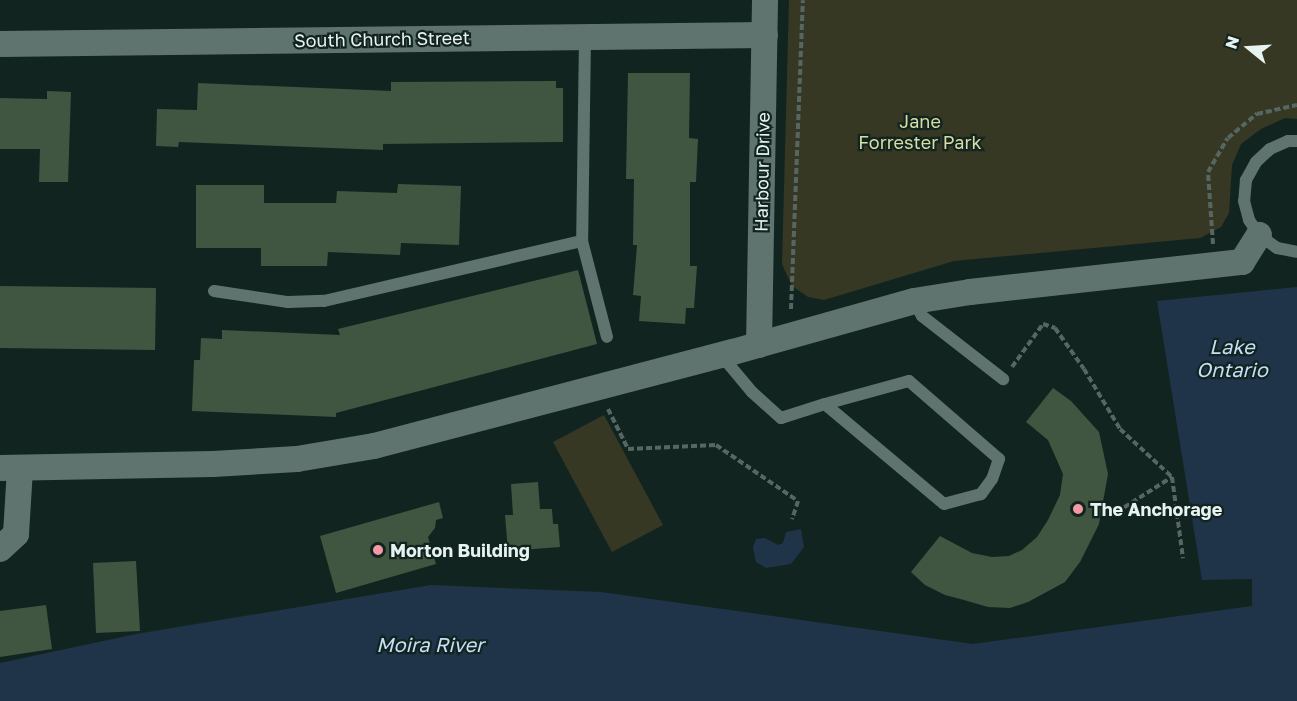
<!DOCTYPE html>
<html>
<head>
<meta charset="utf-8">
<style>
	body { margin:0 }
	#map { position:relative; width:1297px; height:701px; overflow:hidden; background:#122420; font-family:"Golos Text",sans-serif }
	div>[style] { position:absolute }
	.green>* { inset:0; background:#363824 }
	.water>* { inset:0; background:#1f3448 }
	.building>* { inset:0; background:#405641 }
	.path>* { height:4px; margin-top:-2px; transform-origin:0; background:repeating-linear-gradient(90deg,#566662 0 6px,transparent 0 9px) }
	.service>* { height:12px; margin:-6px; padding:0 6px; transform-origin:6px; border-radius:6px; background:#60746f }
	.minor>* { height:26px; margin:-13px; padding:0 13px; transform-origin:13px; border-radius:13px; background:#60746f }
	.dots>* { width:16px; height:16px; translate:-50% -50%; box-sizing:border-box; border:3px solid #122420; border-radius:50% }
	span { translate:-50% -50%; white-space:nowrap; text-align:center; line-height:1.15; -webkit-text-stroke:4.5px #122420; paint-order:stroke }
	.street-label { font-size:18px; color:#e7f3f0 }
	.park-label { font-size:18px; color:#d7dda4 }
	.poi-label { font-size:18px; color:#e7f3f0; font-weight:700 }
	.left { translate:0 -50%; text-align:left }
	.water-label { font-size:20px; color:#c5dff8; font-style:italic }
	.north { position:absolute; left:1219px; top:18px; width:60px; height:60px; -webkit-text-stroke:4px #122420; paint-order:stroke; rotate:288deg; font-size:16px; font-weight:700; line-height:24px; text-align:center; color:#e7f3f0 }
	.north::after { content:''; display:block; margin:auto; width:21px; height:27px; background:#e7f3f0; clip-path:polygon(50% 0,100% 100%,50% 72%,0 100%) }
</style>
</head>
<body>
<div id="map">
	<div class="green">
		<i style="clip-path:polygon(789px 0,1297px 0,1297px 119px,1285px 118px,1261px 129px,1241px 144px,1232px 165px,1229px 213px,1221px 227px,1200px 238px,954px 261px,824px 300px,808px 297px,792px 286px,782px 264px)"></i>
		<i style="clip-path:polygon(604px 415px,663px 525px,612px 552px,553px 442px)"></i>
	</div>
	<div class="water">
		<i style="clip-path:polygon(1297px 287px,1297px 701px,0 701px,0 663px,136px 634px,431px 585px,601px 592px,973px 644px,1252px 606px,1252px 579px,1202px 580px,1157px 301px)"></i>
		<i style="clip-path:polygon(801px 529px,804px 547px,791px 564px,766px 568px,756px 562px,753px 547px,756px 539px,765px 538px,778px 545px,783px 543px,786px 532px)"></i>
	</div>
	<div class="building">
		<i style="clip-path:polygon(628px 73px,690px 73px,689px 138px,698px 139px,696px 182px,690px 182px,690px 266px,697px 266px,694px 308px,686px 308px,685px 324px,639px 321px,641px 296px,633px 295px,637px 245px,633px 245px,634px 179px,626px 179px)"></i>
		<i style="clip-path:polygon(556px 81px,556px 88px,563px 88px,563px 142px,383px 144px,383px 150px,179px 142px,178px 147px,156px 146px,157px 109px,197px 110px,198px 83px,391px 91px,391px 82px)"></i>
		<i style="clip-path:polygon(47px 91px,71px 92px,68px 182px,39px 182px,40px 149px,0 149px,0 98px,47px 99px)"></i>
		<i style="clip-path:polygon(398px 184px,461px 186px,459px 245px,401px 243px,400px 255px,328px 252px,327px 266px,261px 266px,261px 248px,196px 248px,196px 185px,264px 185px,264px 203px,336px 203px,337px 191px,397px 193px)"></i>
		<i style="clip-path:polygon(578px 270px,597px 344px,336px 413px,336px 417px,192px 411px,194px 360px,200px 360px,201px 338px,222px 339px,222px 330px,340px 335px,338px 329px)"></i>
		<i style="clip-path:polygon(0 286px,156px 288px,155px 350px,0 348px)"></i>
		<i style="clip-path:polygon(1053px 388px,1071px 401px,1099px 432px,1108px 474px,1099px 524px,1080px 562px,1065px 582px,1028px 602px,1010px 608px,988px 607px,964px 600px,945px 595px,925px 585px,911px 572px,940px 536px,972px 553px,992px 557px,1009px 556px,1022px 550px,1037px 537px,1048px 520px,1060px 495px,1063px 474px,1048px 440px,1026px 422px)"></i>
		<i style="clip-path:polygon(538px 482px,540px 509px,552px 509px,553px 524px,558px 524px,560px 547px,508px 551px,505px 515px,513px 515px,511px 484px)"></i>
		<i style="clip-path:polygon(439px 502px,443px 518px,436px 520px,435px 528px,428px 537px,436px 564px,336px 593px,320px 536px)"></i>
		<i style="clip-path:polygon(136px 561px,140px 631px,96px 633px,93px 563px)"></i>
		<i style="clip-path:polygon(46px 605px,52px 649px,0 657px,0 611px)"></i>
	</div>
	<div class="path">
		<i style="left:1213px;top:244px;width:72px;rotate:-94deg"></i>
		<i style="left:1208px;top:172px;width:39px;rotate:-60deg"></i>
		<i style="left:1228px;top:138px;width:38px;rotate:-40deg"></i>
		<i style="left:1257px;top:114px;width:41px;rotate:-12.7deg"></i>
		<i style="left:791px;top:309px;width:309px;rotate:-87.8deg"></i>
		<i style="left:1012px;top:367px;width:53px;rotate:-54.2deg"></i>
		<i style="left:1043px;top:324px;width:13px;rotate:18deg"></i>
		<i style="left:1055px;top:328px;width:50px;rotate:54.7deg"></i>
		<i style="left:1084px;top:369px;width:70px;rotate:59deg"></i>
		<i style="left:1120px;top:429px;width:71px;rotate:42.7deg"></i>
		<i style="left:1172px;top:477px;width:82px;rotate:82.3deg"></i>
		<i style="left:608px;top:409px;width:45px;rotate:63.4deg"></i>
		<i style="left:628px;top:449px;width:88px;rotate:-2.6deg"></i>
		<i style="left:716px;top:445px;width:99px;rotate:34.3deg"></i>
		<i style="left:798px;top:501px;width:19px;rotate:108deg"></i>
		<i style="left:1109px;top:517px;width:75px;rotate:-32.4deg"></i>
	</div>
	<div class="service">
		<i style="left:585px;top:37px;width:204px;rotate:90.8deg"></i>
		<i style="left:582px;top:241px;width:99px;rotate:75.4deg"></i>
		<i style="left:1297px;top:141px;width:9px;rotate:180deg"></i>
		<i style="left:1288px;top:141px;width:20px;rotate:156deg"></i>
		<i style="left:1270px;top:149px;width:19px;rotate:137deg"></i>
		<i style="left:1256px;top:162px;width:21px;rotate:119deg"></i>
		<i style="left:1246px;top:180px;width:21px;rotate:95deg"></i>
		<i style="left:1244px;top:201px;width:20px;rotate:75deg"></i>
		<i style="left:1249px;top:220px;width:18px;rotate:56deg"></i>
		<i style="left:1259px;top:235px;width:22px;rotate:36deg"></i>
		<i style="left:1277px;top:248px;width:20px;rotate:11deg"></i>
		<i style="left:214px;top:291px;width:75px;rotate:8.5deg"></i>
		<i style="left:288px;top:302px;width:36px;rotate:-2deg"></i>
		<i style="left:324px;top:301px;width:265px;rotate:-13.1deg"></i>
		<i style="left:914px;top:301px;width:17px;rotate:62deg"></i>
		<i style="left:922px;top:316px;width:103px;rotate:37.9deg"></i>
		<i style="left:721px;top:355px;width:48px;rotate:50deg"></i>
		<i style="left:752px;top:392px;width:39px;rotate:42deg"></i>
		<i style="left:781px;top:418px;width:46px;rotate:-17.7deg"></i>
		<i style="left:825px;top:404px;width:87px;rotate:-15.3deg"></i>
		<i style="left:909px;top:381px;width:119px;rotate:40.9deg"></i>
		<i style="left:999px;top:459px;width:21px;rotate:109deg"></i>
		<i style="left:992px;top:479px;width:19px;rotate:126deg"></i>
		<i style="left:981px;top:494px;width:38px;rotate:165deg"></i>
		<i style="left:944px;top:504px;width:155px;rotate:-140deg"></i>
	</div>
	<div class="minor">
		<i style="left:0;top:44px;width:765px;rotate:-0.67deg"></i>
		<i style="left:759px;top:345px;width:345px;rotate:-89deg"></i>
		<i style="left:0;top:468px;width:213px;rotate:-1.1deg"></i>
		<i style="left:213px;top:464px;width:84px;rotate:-3.4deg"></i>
		<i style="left:297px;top:459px;width:78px;rotate:-9.6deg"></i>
		<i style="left:374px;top:446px;width:371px;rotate:-14.7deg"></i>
		<i style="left:733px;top:352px;width:188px;rotate:-15.7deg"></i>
		<i style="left:914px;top:301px;width:57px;rotate:-9.1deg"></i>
		<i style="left:970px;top:292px;width:274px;rotate:-6.3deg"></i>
		<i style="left:1242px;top:262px;width:32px;rotate:-58deg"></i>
		<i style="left:0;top:549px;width:22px;rotate:-43deg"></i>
		<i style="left:16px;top:534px;width:66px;rotate:-86.5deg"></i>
	</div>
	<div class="dots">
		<i style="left:1078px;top:509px;background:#f49aa5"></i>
		<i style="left:378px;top:550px;background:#f49aa5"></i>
	</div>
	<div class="street-label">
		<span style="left:382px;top:39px;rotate:-1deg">South Church Street</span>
		<span style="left:762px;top:172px;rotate:-89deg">Harbour Drive</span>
	</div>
	<div class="park-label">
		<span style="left:920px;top:132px">Jane<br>Forrester Park</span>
	</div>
	<div class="poi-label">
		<span class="left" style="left:1090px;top:509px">The Anchorage</span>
		<span class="left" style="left:390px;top:550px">Morton Building</span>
	</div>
	<div class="water-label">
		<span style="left:1232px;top:358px">Lake<br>Ontario</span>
		<span style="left:430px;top:644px">Moira River</span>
	</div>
	<div class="north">N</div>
</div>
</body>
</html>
